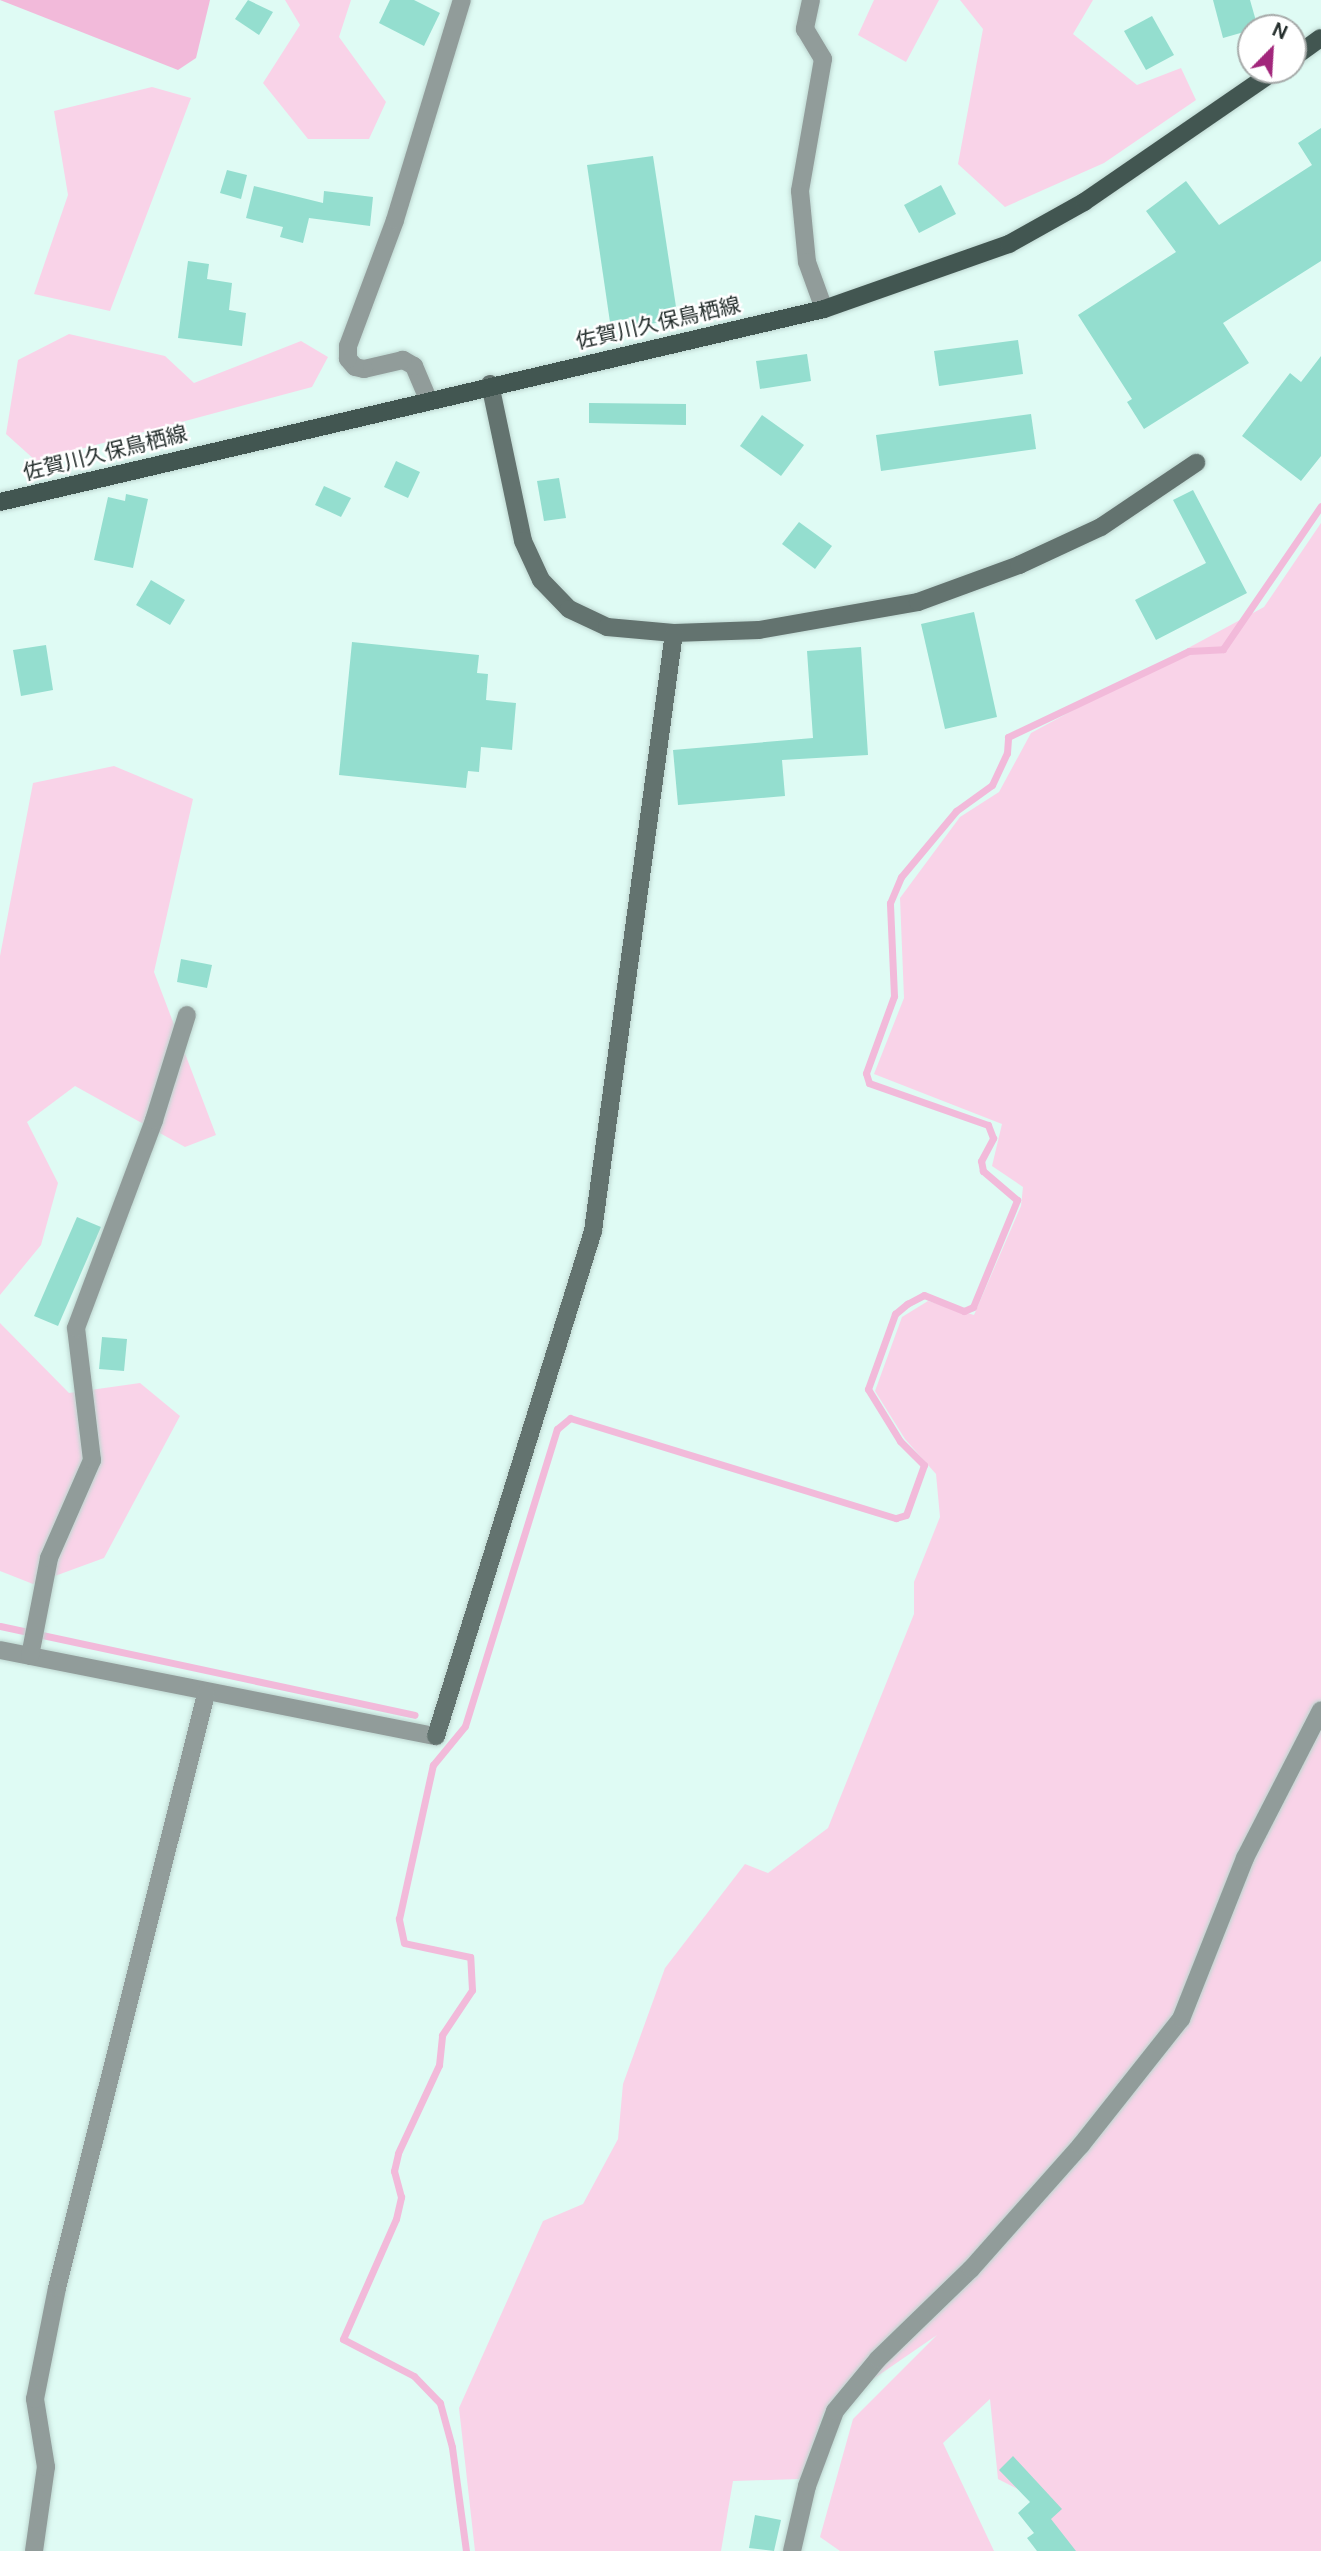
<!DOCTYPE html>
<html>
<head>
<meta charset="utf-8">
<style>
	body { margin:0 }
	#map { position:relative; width:1321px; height:2551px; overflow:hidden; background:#dffbf4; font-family:"DM Sans","Noto Sans JP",sans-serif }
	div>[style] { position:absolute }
	.green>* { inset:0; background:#f9d3e8 }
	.water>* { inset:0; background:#f2bada }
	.stream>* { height:7px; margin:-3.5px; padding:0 3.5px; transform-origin:3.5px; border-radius:3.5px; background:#f2bada }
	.building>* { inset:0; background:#94decf }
	.roads { filter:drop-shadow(0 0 2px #bdd6d0) drop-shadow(0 0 2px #bdd6d0) }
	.street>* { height:18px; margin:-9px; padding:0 9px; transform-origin:9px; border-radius:9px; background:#919c9a }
	.secondary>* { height:18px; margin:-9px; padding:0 9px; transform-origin:9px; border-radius:9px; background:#63736f }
	.primary>* { height:18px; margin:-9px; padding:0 9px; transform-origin:9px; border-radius:9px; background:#425651 }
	span { translate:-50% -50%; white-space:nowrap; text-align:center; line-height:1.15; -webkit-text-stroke:5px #fff; paint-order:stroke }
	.street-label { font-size:21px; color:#232d2b }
	.north { position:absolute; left:1237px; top:14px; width:70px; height:70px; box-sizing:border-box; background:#fff; border:2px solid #a7abaa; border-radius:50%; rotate:24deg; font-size:19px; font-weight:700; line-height:28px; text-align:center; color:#232d2b }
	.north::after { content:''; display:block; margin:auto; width:24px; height:32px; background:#a2267b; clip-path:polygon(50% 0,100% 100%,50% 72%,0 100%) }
</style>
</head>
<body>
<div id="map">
	<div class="green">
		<i style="clip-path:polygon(285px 0,351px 0,339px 37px,386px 102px,369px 139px,308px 139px,263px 83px,300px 25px)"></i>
		<i style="clip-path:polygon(874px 0,939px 0,906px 62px,858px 35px)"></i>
		<i style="clip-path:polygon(960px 0,1093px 0,1073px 34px,1137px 85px,1181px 68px,1196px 100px,1104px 163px,1005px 207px,958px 164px,983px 29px)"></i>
		<i style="clip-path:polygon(152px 87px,191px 98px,110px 311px,34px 294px,68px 195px,54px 111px)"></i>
		<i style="clip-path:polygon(69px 334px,165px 356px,194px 383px,301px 341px,328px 357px,312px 387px,36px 461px,6px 434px,18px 360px)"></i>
		<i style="clip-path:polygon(1321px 523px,1321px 2551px,1071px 2551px,1039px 2500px,998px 2479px,990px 2399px,943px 2443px,994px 2551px,840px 2551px,820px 2537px,853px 2419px,937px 2335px,824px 2413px,800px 2479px,733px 2481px,721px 2551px,475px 2551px,459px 2408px,543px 2221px,583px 2204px,618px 2139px,623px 2084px,665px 1968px,745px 1864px,768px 1873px,828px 1828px,914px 1614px,914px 1582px,940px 1517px,936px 1474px,905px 1439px,875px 1391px,902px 1317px,928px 1301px,974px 1315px,1021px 1206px,1023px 1187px,992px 1166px,1002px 1124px,874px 1074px,904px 998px,900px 898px,960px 817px,999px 792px,1031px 733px,1264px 607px)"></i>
		<i style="clip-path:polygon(114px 766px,193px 799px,154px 972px,216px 1135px,185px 1147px,75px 1086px,27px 1122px,58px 1183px,41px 1245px,0 1295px,0 956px,33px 783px)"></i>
		<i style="clip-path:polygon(0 1323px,69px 1393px,140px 1383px,180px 1416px,104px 1558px,33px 1584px,0 1571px)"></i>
	</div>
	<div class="water">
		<i style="clip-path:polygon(0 0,210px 0,196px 58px,178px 70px)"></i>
	</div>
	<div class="stream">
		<i style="left:0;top:1626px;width:424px;rotate:12.1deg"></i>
		<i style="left:466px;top:2551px;width:105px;rotate:-97.7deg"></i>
		<i style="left:452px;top:2447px;width:46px;rotate:-105.3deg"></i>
		<i style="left:440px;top:2403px;width:37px;rotate:-134deg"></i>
		<i style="left:414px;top:2376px;width:80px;rotate:-152.5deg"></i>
		<i style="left:343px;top:2339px;width:131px;rotate:-66.2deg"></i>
		<i style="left:396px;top:2219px;width:23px;rotate:-77deg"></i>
		<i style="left:401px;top:2197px;width:27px;rotate:-105deg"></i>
		<i style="left:394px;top:2171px;width:18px;rotate:-77deg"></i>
		<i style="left:398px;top:2153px;width:97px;rotate:-65deg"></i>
		<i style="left:439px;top:2065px;width:30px;rotate:-84deg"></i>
		<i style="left:442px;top:2035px;width:54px;rotate:-56.3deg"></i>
		<i style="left:472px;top:1990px;width:33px;rotate:-93deg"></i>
		<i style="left:470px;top:1957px;width:67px;rotate:-168deg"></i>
		<i style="left:404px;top:1943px;width:25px;rotate:-102deg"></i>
		<i style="left:399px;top:1919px;width:158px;rotate:-77.6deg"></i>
		<i style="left:433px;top:1765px;width:50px;rotate:-50.6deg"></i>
		<i style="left:465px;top:1726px;width:311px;rotate:-72.8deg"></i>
		<i style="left:557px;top:1429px;width:17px;rotate:-40deg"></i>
		<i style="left:570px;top:1418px;width:341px;rotate:17.1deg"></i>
		<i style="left:896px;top:1518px;width:10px;rotate:-17deg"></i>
		<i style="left:906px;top:1515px;width:53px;rotate:-70.2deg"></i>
		<i style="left:924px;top:1465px;width:34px;rotate:-135deg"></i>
		<i style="left:900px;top:1441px;width:61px;rotate:-121.6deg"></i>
		<i style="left:868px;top:1389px;width:80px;rotate:-70.2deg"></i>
		<i style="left:895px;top:1314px;width:16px;rotate:-40deg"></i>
		<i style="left:907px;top:1304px;width:19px;rotate:-28deg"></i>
		<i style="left:924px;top:1295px;width:43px;rotate:21.8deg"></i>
		<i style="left:964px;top:1311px;width:10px;rotate:-24deg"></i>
		<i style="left:973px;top:1307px;width:116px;rotate:-67.6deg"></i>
		<i style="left:1017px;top:1200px;width:45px;rotate:-139.5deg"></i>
		<i style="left:983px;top:1171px;width:10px;rotate:-101deg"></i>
		<i style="left:981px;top:1161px;width:26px;rotate:-62deg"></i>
		<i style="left:993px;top:1138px;width:14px;rotate:-111deg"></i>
		<i style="left:988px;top:1125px;width:126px;rotate:-160.6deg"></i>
		<i style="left:869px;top:1083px;width:10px;rotate:-107deg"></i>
		<i style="left:866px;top:1073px;width:82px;rotate:-70deg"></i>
		<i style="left:894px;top:996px;width:93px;rotate:-92.5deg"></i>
		<i style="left:890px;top:903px;width:28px;rotate:-67deg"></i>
		<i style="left:901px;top:877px;width:86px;rotate:-50.2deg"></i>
		<i style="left:956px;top:811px;width:44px;rotate:-35.8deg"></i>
		<i style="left:992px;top:785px;width:35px;rotate:-65deg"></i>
		<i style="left:1007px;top:753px;width:16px;rotate:-86deg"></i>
		<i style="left:1008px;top:737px;width:200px;rotate:-25.4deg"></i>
		<i style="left:1189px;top:651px;width:34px;rotate:-3deg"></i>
		<i style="left:1223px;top:649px;width:173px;rotate:-55.6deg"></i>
	</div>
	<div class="building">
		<i style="clip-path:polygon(248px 0,273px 12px,259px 35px,235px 19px)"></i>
		<i style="clip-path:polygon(390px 0,414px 0,440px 13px,424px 46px,379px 23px)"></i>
		<i style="clip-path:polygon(1213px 0,1250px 0,1258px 28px,1223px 38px)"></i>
		<i style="clip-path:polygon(1152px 16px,1174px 55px,1146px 70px,1124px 31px)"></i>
		<i style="clip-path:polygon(1321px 128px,1321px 261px,1223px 323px,1249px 363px,1144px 429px,1127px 402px,1132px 399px,1078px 315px,1176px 252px,1146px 211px,1186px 181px,1219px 225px,1312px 165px,1298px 143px)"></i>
		<i style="clip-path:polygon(653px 156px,678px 320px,611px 329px,587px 165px)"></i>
		<i style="clip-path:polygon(227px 170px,247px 175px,241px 199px,220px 193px)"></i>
		<i style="clip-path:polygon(941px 185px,956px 214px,919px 233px,904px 205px)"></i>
		<i style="clip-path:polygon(254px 186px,323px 203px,324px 191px,373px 197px,370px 226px,309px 218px,303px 243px,280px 237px,283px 227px,246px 218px)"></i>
		<i style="clip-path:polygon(188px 261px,209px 264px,207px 279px,232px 283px,229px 310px,246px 313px,242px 346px,178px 338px)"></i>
		<i style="clip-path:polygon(1018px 340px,1023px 374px,939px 386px,934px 351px)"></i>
		<i style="clip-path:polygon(807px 354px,811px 381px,760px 389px,756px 361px)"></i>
		<i style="clip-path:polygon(1321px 356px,1321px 456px,1301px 481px,1242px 436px,1290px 373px,1301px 382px)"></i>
		<i style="clip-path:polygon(589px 403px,686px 404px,686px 425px,589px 423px)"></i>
		<i style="clip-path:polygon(1031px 414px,1036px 449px,881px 471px,876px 435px)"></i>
		<i style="clip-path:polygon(762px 415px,804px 445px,781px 476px,740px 446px)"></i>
		<i style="clip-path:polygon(396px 461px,420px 472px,408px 498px,384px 487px)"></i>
		<i style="clip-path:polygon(559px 478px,566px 518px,544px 521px,537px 481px)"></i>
		<i style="clip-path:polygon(324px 486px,351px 498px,341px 517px,315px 505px)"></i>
		<i style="clip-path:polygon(1193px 490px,1247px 593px,1156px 640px,1135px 600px,1206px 563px,1173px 500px)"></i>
		<i style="clip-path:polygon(126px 494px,148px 499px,133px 568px,94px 560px,108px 497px,125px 501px)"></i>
		<i style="clip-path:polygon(799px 522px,832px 546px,815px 569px,782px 544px)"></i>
		<i style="clip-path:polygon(151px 580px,185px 600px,170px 625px,136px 605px)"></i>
		<i style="clip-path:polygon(974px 612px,997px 717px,945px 729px,921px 624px)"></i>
		<i style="clip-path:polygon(352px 642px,479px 655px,477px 673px,488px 674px,486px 700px,516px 703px,512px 750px,481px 747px,479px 772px,468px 771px,466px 788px,339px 775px)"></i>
		<i style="clip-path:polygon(46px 645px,53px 690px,21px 696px,13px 650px)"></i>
		<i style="clip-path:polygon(861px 647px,868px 755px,782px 760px,785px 796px,678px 805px,673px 750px,813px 738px,807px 651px)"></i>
		<i style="clip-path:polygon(181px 959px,212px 965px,207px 988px,177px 982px)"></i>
		<i style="clip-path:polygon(77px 1217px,101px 1227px,58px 1326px,34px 1316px)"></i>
		<i style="clip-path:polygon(102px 1337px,127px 1339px,124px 1371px,99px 1369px)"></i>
		<i style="clip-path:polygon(1013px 2456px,1062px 2509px,1051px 2519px,1076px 2551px,1037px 2551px,1027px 2538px,1034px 2533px,1018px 2513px,1030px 2502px,999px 2470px)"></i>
		<i style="clip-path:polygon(755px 2515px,781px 2520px,774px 2551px,749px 2548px)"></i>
	</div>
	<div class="roads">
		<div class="street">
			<i style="left:811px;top:0;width:30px;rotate:102deg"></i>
			<i style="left:805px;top:29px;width:35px;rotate:59deg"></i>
			<i style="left:823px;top:59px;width:134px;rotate:99.9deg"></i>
			<i style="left:800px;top:191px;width:71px;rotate:84.4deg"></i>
			<i style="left:807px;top:262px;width:50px;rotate:70.1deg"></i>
			<i style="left:428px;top:399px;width:36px;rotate:-113deg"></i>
			<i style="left:414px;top:366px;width:13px;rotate:-151deg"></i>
			<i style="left:403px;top:360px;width:40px;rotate:167deg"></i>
			<i style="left:364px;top:369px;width:9px;rotate:-167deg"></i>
			<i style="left:355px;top:367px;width:11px;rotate:-131deg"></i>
			<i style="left:348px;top:359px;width:13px;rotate:-90deg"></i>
			<i style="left:348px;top:346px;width:134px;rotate:-69.5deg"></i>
			<i style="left:395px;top:220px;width:230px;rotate:-73.1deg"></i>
			<i style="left:0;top:1650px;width:444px;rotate:11.2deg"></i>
			<i style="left:30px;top:1656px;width:100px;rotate:-79deg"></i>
			<i style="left:49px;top:1558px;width:107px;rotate:-66.3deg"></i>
			<i style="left:92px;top:1460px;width:133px;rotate:-96.9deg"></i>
			<i style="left:76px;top:1328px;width:222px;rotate:-69.4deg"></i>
			<i style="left:154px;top:1120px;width:110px;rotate:-72.6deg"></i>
			<i style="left:34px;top:2551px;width:85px;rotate:-81.9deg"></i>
			<i style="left:46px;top:2467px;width:69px;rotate:-99.2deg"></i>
			<i style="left:35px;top:2399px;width:113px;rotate:-78.8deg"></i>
			<i style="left:57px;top:2288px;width:612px;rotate:-75.92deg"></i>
			<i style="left:792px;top:2551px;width:67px;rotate:-77deg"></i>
			<i style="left:807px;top:2486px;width:80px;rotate:-69.5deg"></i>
			<i style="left:835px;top:2411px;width:67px;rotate:-50.4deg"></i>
			<i style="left:878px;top:2359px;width:129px;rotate:-44.1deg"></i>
			<i style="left:971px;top:2269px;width:166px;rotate:-48.4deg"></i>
			<i style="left:1081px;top:2145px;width:161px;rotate:-51.6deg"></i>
			<i style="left:1181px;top:2019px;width:173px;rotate:-68.3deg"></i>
			<i style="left:1245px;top:1858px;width:166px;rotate:-62.8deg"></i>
		</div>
		<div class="secondary">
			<i style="left:490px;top:384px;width:160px;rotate:78.1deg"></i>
			<i style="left:523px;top:541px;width:43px;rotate:65.2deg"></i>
			<i style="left:541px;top:580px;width:40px;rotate:46deg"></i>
			<i style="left:569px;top:609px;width:42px;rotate:25.3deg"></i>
			<i style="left:607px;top:627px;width:67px;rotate:5.1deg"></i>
			<i style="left:674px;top:633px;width:85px;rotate:-2deg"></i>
			<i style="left:759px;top:630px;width:161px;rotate:-10deg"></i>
			<i style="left:918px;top:602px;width:108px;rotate:-20.1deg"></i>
			<i style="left:1019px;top:565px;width:90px;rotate:-24.9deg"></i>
			<i style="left:1101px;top:527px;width:115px;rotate:-34deg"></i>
			<i style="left:436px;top:1736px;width:529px;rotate:-72.73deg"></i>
			<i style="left:593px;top:1231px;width:603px;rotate:-82.29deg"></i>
		</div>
		<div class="primary">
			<i style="left:1293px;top:58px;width:34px;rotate:-36deg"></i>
			<i style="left:0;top:502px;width:846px;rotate:-13.18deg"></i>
			<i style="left:824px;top:309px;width:196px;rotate:-19.4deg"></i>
			<i style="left:1009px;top:244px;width:86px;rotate:-29.2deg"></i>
			<i style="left:1084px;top:202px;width:233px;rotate:-34.5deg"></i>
		</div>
	</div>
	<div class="street-label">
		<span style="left:658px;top:323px;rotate:-13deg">佐賀川久保鳥栖線</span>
		<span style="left:105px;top:453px;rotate:-14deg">佐賀川久保鳥栖線</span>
	</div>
	<div class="north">N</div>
</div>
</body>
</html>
